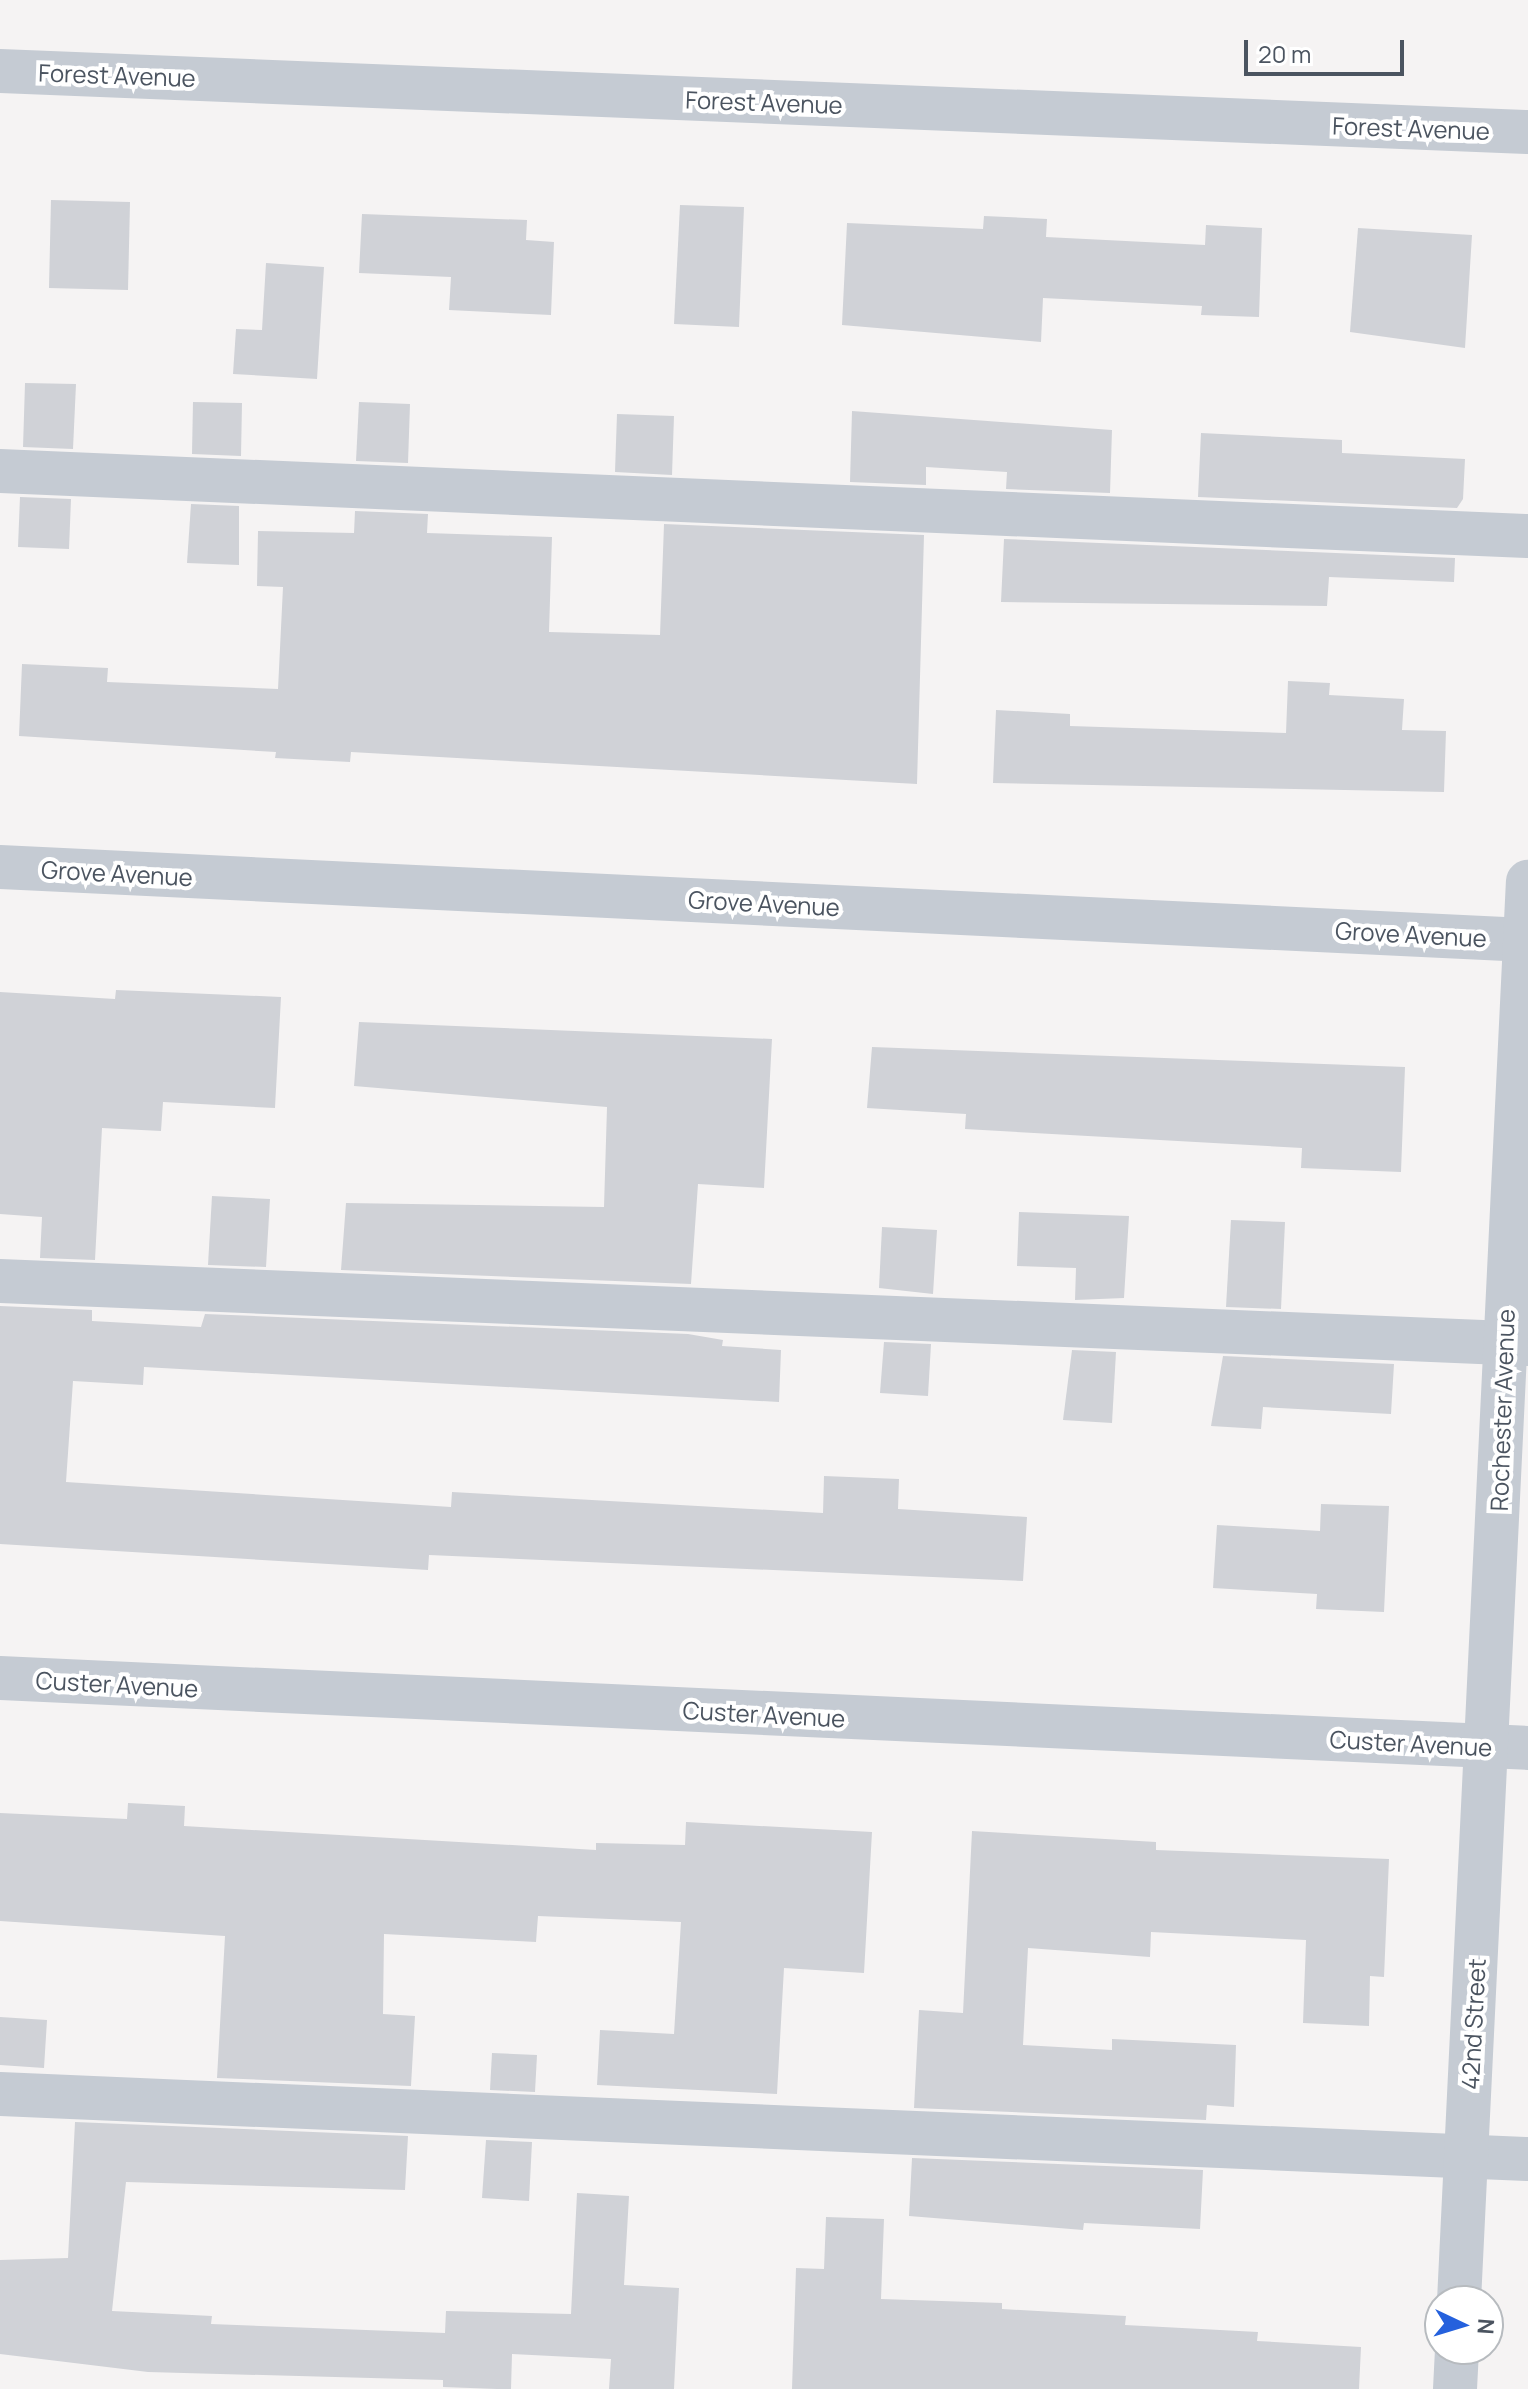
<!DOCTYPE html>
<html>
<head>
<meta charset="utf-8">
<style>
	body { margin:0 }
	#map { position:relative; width:1528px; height:2389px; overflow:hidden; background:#f5f3f3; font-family:Manrope,sans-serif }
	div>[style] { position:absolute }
	.building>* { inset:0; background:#d0d2d7 }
	.minor>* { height:44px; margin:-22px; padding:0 22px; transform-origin:22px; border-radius:22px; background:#c5cbd3 }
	span { translate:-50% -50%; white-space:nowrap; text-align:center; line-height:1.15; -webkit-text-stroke:8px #fff; paint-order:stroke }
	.street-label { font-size:24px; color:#4b5460 }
	.north { position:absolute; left:1424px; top:2285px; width:80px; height:80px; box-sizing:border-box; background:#fff; border:2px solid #b7bbbf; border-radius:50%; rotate:94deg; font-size:22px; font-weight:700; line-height:32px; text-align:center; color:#4b5460 }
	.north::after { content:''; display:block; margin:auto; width:28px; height:36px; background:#2561dd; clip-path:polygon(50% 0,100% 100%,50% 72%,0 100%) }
	.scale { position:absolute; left:1244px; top:40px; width:160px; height:36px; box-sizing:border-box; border:4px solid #4b5460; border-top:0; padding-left:10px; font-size:24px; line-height:28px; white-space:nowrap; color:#4b5460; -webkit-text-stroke:6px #fff; paint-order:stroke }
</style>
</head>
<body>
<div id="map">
	<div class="building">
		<i style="clip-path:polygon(51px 200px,130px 202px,128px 290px,49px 288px)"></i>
		<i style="clip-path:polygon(680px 205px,744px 207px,739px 327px,674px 324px)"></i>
		<i style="clip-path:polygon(362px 214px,527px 220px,526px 240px,554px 242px,551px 315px,449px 310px,451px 277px,359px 273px)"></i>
		<i style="clip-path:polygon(984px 216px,1047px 219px,1046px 237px,1205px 245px,1206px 225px,1262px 228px,1259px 317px,1201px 315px,1202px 306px,1043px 298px,1041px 342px,842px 325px,847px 223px,983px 229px)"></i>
		<i style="clip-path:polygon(1358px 228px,1472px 235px,1465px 348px,1350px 332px)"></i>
		<i style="clip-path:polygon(266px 263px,324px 267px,317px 379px,233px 374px,236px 329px,262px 330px)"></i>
		<i style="clip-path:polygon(25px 383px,76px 384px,73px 449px,23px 447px)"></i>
		<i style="clip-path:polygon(193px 402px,242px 403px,241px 456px,192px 454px)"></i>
		<i style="clip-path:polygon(359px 402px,410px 404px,408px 463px,356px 461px)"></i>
		<i style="clip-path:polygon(852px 411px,1112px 430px,1110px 493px,1006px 489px,1007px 472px,926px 467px,926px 485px,850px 482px)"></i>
		<i style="clip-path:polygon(617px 414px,674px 416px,672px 475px,615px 472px)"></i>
		<i style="clip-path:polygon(1201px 433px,1342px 440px,1342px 453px,1465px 459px,1463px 499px,1457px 508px,1198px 497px)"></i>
		<i style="clip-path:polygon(20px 497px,71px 499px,69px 549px,18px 547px)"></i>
		<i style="clip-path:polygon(191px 504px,239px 506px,239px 565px,187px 563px)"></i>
		<i style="clip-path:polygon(355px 511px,428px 514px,427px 533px,552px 537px,549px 632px,660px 635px,664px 524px,924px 535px,917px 784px,351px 752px,350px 762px,275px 758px,276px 752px,19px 736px,22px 664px,108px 668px,107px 682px,278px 689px,283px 587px,257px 586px,258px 531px,354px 533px)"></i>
		<i style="clip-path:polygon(1004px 539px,1455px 558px,1454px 582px,1329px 577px,1327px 606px,1001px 602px)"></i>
		<i style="clip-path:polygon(1288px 681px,1330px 683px,1329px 695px,1404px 699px,1402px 730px,1446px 731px,1444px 792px,993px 783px,996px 710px,1070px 714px,1070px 726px,1286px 733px)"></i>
		<i style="clip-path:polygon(116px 990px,281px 997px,275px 1108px,163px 1102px,161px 1131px,102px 1128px,95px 1260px,40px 1258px,42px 1217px,0 1214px,0 992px,115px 999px)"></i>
		<i style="clip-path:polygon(359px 1022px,772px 1039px,764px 1188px,698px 1184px,691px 1284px,341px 1270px,346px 1203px,604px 1207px,607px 1107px,354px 1086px)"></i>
		<i style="clip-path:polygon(872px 1047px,1405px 1067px,1401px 1172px,1301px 1168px,1302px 1148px,965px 1129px,966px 1114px,867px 1108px)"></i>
		<i style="clip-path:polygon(212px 1196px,270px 1199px,266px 1267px,208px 1265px)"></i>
		<i style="clip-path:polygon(1019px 1212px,1129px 1216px,1124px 1298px,1075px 1300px,1076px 1268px,1017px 1266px)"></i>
		<i style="clip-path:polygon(1231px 1220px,1285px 1222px,1281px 1309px,1226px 1307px)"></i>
		<i style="clip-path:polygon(882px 1227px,937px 1230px,933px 1294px,879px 1288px)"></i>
		<i style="clip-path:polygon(0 1306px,92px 1310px,92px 1321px,201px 1327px,205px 1314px,688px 1334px,723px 1340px,722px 1346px,781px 1350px,779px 1402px,144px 1367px,143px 1385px,73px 1381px,66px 1482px,451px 1507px,452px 1492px,823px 1513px,824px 1476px,899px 1479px,898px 1509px,1027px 1517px,1023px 1581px,429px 1555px,428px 1570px,0 1544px)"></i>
		<i style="clip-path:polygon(884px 1342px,931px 1344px,928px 1396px,880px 1393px)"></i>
		<i style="clip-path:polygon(1072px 1350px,1116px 1352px,1112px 1423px,1063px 1420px)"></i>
		<i style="clip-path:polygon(1223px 1356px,1394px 1364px,1391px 1414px,1263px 1407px,1261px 1429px,1211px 1426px)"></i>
		<i style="clip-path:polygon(1321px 1504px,1389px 1506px,1384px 1612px,1316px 1609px,1317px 1594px,1213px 1588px,1217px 1525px,1320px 1531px)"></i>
		<i style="clip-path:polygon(128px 1803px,185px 1806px,184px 1826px,596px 1850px,596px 1843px,685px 1845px,686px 1822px,872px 1832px,864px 1973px,784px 1968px,777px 2094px,597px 2085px,600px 2030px,674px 2034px,681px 1922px,538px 1916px,536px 1942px,384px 1934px,383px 2014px,415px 2016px,411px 2086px,217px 2078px,225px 1936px,0 1921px,0 1813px,127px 1819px)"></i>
		<i style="clip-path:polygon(972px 1831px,1156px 1842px,1156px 1850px,1389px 1859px,1384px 1977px,1370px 1976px,1369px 2026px,1303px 2023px,1306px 1940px,1151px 1932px,1150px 1957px,1028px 1948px,1023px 2045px,1112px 2050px,1112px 2039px,1236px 2045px,1234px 2107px,1207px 2105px,1206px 2120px,914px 2108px,919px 2010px,963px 2013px)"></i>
		<i style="clip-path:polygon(0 2017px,47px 2020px,44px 2068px,0 2065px)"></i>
		<i style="clip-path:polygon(492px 2053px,537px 2055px,535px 2092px,490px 2090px)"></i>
		<i style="clip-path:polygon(75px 2122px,408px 2136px,405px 2190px,126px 2182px,112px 2311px,212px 2316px,211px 2324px,445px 2333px,446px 2311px,571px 2314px,577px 2193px,629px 2196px,624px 2285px,679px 2288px,674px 2389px,609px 2389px,611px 2359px,512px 2354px,511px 2389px,497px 2389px,443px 2387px,443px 2380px,148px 2372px,0 2354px,0 2260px,68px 2258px)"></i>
		<i style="clip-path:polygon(486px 2140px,532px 2142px,529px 2201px,482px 2198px)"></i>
		<i style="clip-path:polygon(912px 2158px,1203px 2170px,1200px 2229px,1084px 2223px,1083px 2230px,909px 2216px)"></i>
		<i style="clip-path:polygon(826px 2217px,884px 2219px,881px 2299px,1002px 2303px,1002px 2309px,1126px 2316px,1125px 2325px,1258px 2332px,1257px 2341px,1361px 2347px,1359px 2389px,792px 2389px,796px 2268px,824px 2269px)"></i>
	</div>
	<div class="minor">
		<i style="left:0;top:71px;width:1529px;rotate:2.29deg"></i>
		<i style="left:0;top:471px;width:1529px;rotate:2.44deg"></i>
		<i style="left:0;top:867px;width:1530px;rotate:2.74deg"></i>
		<i style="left:0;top:1281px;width:1529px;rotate:2.36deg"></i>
		<i style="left:0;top:1678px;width:1530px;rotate:2.62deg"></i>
		<i style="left:0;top:2094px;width:1529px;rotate:2.44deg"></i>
		<i style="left:1459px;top:2301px;width:1421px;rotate:-87.22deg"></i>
		<i style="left:1455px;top:2389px;width:40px;rotate:-87.1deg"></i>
	</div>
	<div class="street-label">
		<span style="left:117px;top:75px;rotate:2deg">Forest Avenue</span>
		<span style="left:764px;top:102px;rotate:2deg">Forest Avenue</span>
		<span style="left:1411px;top:128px;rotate:2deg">Forest Avenue</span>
		<span style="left:117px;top:873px;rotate:3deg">Grove Avenue</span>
		<span style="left:764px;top:903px;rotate:3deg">Grove Avenue</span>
		<span style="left:1411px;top:934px;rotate:3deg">Grove Avenue</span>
		<span style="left:1502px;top:1410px;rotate:-88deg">Rochester Avenue</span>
		<span style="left:117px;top:1684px;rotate:3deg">Custer Avenue</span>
		<span style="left:764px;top:1714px;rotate:3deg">Custer Avenue</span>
		<span style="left:1411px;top:1743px;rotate:3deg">Custer Avenue</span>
		<span style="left:1473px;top:2024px;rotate:-87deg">42nd Street</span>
	</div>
	<div class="north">N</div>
	<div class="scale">20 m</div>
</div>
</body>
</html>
